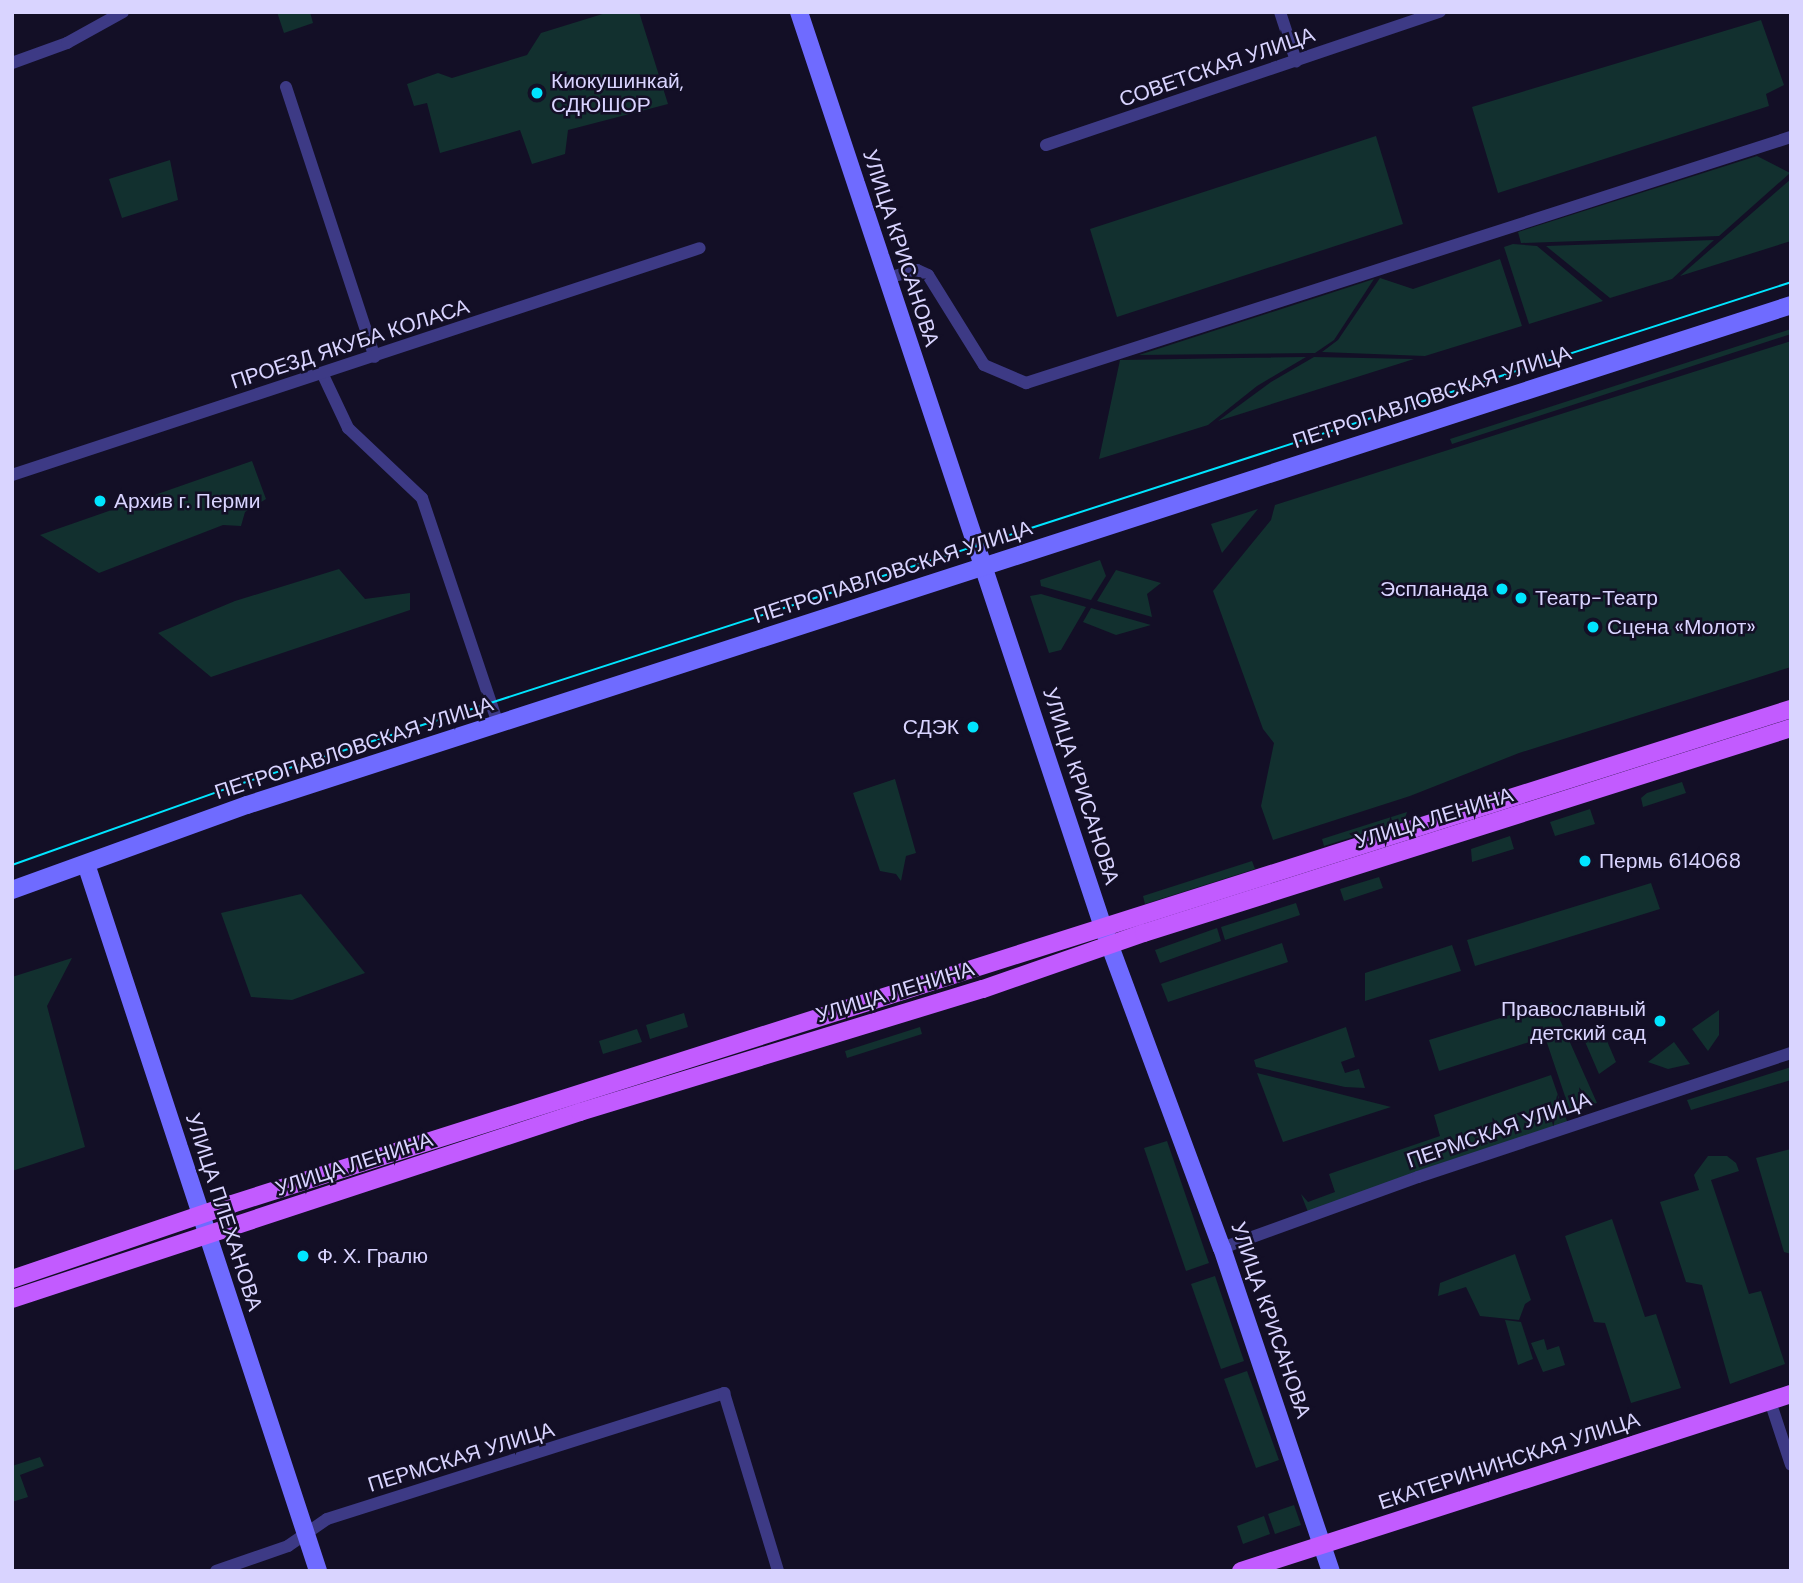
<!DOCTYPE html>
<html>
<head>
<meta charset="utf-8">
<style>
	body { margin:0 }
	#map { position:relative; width:1803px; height:1583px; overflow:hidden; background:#130f26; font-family:"DM Sans",sans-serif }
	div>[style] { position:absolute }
	.green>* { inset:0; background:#12302f }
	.street>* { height:12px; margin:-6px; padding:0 6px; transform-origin:6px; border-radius:6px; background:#3d3a85 }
	.secondary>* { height:18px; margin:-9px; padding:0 9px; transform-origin:9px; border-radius:9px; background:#6f6bff }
	.primary>* { height:18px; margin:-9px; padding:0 9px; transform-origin:9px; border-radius:9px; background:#c25bff }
	.tram>* { height:2px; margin:-1px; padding:0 1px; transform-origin:1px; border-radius:1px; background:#00e5ff }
	.dots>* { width:19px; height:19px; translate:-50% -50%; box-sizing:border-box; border:4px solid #130f26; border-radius:50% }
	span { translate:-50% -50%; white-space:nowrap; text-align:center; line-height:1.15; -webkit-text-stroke:5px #130f26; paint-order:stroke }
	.street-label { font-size:21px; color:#d9d4ff }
	.poi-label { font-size:21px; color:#d9d4ff }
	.left { translate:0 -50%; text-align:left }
	.right { translate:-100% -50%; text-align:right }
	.frame { position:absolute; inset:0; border:14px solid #d9d4ff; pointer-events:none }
</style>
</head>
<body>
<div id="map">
	<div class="green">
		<i style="clip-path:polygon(277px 12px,310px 12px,313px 23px,284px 33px)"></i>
		<i style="clip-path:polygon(609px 12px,639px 12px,668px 104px,568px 130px,565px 154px,532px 164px,520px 130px,440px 153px,427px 103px,414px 106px,407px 84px,438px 73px,452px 78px,527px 55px,541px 33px)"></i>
		<i style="clip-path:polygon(1761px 20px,1784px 85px,1766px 94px,1769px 106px,1498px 193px,1472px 107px)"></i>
		<i style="clip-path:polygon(1376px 136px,1403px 224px,1117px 317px,1090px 229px)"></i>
		<i style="clip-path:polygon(1757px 156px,1790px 173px,1719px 236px,1521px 243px,1518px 232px)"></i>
		<i style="clip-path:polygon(170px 160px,178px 200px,122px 218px,109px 179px)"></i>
		<i style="clip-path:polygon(1791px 179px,1791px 241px,1680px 276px)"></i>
		<i style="clip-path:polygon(1714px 240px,1672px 279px,1610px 298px,1546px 246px)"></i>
		<i style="clip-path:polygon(1513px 244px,1537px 246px,1603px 301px,1529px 324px,1504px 247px)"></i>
		<i style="clip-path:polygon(1500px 259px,1522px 326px,1425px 356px,1322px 352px,1338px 340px,1380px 278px,1413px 289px)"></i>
		<i style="clip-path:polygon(1374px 279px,1334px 340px,1315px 353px,1139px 355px)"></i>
		<i style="clip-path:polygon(1791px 329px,1791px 334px,1452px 444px,1450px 439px)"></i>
		<i style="clip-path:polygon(1791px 341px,1791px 667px,1519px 753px,1410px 796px,1273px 840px,1261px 806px,1274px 743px,1263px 729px,1213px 591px,1271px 520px,1275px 505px)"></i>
		<i style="clip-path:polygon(1306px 357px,1257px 386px,1208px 425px,1099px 459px,1120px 360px)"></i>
		<i style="clip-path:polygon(1314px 357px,1414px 359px,1218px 421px,1271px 382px)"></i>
		<i style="clip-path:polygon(252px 461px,266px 499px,245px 512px,241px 526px,223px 525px,99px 573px,40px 535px)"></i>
		<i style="clip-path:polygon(1258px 509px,1222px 553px,1211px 524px)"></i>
		<i style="clip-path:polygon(1100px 560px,1106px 576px,1091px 600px,1041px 586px,1040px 580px)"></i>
		<i style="clip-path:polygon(339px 569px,365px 599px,410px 593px,410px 610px,211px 677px,158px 633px,235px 601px)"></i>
		<i style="clip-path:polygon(1116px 570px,1161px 583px,1147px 594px,1152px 617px,1097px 601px)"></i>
		<i style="clip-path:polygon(1041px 594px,1086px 607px,1061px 650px,1049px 653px,1030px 596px)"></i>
		<i style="clip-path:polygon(1091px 608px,1151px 625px,1116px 635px,1083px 622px)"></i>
		<i style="clip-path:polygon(895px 779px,916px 853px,906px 856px,901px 881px,896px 874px,880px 871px,853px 793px)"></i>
		<i style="clip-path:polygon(1682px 782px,1686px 793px,1643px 807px,1641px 798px,1647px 793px)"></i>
		<i style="clip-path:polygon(1590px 809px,1595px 824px,1555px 836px,1550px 822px)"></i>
		<i style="clip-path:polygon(1407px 812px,1404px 821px,1324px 846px,1322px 839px)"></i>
		<i style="clip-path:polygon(1510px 836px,1514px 849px,1472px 862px,1471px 849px)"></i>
		<i style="clip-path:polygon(1252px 861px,1255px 869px,1145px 904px,1143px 896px)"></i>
		<i style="clip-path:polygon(1379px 877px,1383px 888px,1344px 901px,1340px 889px)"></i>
		<i style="clip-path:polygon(1651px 883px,1660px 909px,1475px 966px,1467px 940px)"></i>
		<i style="clip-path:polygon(301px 894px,365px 973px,292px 1000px,251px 997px,221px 913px)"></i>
		<i style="clip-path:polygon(1296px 903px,1300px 915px,1225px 940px,1221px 927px)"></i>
		<i style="clip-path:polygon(1217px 928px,1221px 941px,1160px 963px,1155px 950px)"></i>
		<i style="clip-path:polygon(1282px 943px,1288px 962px,1168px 1002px,1161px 984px)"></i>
		<i style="clip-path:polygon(1452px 945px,1461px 971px,1365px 1001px,1365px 973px)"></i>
		<i style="clip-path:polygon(72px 958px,47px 1006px,85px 1147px,12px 1171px,12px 977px)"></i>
		<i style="clip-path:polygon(1552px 1002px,1597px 1103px,1570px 1111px,1545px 1037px,1439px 1071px,1429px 1040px)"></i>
		<i style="clip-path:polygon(1719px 1010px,1719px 1035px,1708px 1051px,1692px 1029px)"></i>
		<i style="clip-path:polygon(684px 1013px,688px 1027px,650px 1039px,646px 1025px)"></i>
		<i style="clip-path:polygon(920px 1027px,922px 1034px,847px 1058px,845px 1051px)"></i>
		<i style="clip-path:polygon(1346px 1027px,1355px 1057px,1341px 1062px,1345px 1073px,1359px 1069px,1365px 1088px,1345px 1087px,1256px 1067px,1254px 1060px)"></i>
		<i style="clip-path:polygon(1601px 1027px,1616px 1062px,1599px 1074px,1583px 1037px)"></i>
		<i style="clip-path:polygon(637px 1029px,642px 1042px,603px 1054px,599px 1041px)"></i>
		<i style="clip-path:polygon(1674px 1042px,1690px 1064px,1668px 1069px,1648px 1062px)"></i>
		<i style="clip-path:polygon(1791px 1067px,1791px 1080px,1691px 1110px,1687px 1100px)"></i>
		<i style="clip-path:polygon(1257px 1073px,1391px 1107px,1283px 1142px)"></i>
		<i style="clip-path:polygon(1551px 1075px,1568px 1124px,1308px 1212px,1301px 1194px,1308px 1202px,1335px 1192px,1329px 1174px,1440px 1136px,1434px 1115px)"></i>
		<i style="clip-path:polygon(1167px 1141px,1209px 1263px,1186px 1271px,1144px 1148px)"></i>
		<i style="clip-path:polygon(1791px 1149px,1791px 1254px,1784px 1252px,1756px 1158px)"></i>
		<i style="clip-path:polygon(1708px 1156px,1727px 1156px,1736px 1163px,1739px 1171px,1711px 1180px,1749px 1294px,1761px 1291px,1785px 1364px,1730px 1384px,1702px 1285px,1686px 1282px,1660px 1202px,1699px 1190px,1694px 1175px)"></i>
		<i style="clip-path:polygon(1612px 1219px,1645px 1317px,1656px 1314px,1681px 1388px,1631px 1403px,1605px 1323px,1594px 1322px,1565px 1236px)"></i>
		<i style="clip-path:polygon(1515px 1254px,1531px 1300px,1525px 1304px,1519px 1320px,1480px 1316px,1466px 1287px,1438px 1296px,1440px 1283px)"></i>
		<i style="clip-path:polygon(1215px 1276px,1244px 1361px,1221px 1369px,1191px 1284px)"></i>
		<i style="clip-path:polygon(1505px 1320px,1521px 1322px,1533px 1359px,1518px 1365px)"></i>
		<i style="clip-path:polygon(1544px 1339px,1547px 1350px,1559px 1346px,1565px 1365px,1543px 1372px,1531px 1343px)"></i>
		<i style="clip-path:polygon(1247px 1371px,1279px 1460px,1256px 1468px,1224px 1379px)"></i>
		<i style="clip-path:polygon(40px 1457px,44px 1466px,20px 1475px,28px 1497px,12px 1502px,12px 1466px)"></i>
		<i style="clip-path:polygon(1294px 1505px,1301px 1525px,1275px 1534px,1268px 1514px)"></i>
		<i style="clip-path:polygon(1264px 1516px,1270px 1534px,1243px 1544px,1237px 1526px)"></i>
	</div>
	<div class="street">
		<i style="left:1280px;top:12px;width:52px;rotate:71.9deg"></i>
		<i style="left:12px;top:63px;width:59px;rotate:-20deg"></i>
		<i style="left:67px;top:43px;width:64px;rotate:-29deg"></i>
		<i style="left:286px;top:87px;width:284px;rotate:71.8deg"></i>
		<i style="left:1046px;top:145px;width:416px;rotate:-18.7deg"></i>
		<i style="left:887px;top:278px;width:31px;rotate:-15deg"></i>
		<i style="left:917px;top:270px;width:12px;rotate:24deg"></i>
		<i style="left:928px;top:275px;width:106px;rotate:58.1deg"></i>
		<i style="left:984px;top:365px;width:46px;rotate:23.2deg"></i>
		<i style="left:1026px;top:383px;width:804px;rotate:-17.83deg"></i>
		<i style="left:323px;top:375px;width:59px;rotate:64.7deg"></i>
		<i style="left:348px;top:428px;width:102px;rotate:43.4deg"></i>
		<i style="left:422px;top:498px;width:238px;rotate:71.4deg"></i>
		<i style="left:12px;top:475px;width:724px;rotate:-18.26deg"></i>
		<i style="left:1222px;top:1248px;width:208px;rotate:-19.9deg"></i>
		<i style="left:1418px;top:1177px;width:393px;rotate:-18.4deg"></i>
		<i style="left:1770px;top:1401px;width:67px;rotate:71.8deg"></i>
		<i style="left:216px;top:1571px;width:76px;rotate:-19.1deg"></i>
		<i style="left:288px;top:1546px;width:47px;rotate:-34.7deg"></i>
		<i style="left:327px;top:1519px;width:417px;rotate:-17.6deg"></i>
		<i style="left:724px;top:1393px;width:186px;rotate:73.1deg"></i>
	</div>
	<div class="secondary">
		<i style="left:799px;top:12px;width:964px;rotate:71.62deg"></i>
		<i style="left:1103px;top:927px;width:342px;rotate:69.7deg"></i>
		<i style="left:1222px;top:1248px;width:341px;rotate:71.4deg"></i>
		<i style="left:87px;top:867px;width:741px;rotate:71.83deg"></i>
		<i style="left:12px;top:890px;width:250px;rotate:-19.9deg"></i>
		<i style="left:247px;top:805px;width:1623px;rotate:-17.94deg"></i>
	</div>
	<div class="primary">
		<i style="left:12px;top:1279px;width:232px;rotate:-18.8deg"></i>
		<i style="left:232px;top:1204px;width:1636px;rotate:-17.62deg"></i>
		<i style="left:12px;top:1299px;width:598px;rotate:-18.22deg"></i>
		<i style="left:580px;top:1112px;width:421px;rotate:-17deg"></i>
		<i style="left:983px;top:989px;width:170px;rotate:-19.2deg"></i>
		<i style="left:1144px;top:933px;width:679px;rotate:-17.58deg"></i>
		<i style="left:1241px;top:1571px;width:578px;rotate:-17.84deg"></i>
	</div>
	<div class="tram">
		<i style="left:12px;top:865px;width:242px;rotate:-19.6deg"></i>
		<i style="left:240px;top:784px;width:1630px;rotate:-17.93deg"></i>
	</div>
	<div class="dots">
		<i style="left:537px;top:93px;background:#00e5ff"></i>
		<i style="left:100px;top:501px;background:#00e5ff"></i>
		<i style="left:1502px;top:589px;background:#00e5ff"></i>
		<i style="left:1521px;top:598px;background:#00e5ff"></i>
		<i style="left:1593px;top:627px;background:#00e5ff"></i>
		<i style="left:973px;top:727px;background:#00e5ff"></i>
		<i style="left:1585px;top:861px;background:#00e5ff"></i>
		<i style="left:1660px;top:1021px;background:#00e5ff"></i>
		<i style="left:303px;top:1256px;background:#00e5ff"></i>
	</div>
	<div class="street-label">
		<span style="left:1217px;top:67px;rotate:-19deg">СОВЕТСКАЯ УЛИЦА</span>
		<span style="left:901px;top:248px;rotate:72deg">УЛИЦА КРИСАНОВА</span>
		<span style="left:350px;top:344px;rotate:-18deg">ПРОЕЗД ЯКУБА КОЛАСА</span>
		<span style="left:1432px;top:397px;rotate:-18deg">ПЕТРОПАВЛОВСКАЯ УЛИЦА</span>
		<span style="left:893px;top:572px;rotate:-18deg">ПЕТРОПАВЛОВСКАЯ УЛИЦА</span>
		<span style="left:354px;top:748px;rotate:-18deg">ПЕТРОПАВЛОВСКАЯ УЛИЦА</span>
		<span style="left:1081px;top:786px;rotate:72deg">УЛИЦА КРИСАНОВА</span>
		<span style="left:1434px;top:818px;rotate:-17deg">УЛИЦА ЛЕНИНА</span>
		<span style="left:895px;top:992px;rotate:-17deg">УЛИЦА ЛЕНИНА</span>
		<span style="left:1499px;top:1130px;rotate:-19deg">ПЕРМСКАЯ УЛИЦА</span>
		<span style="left:354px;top:1164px;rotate:-18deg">УЛИЦА ЛЕНИНА</span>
		<span style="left:224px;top:1212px;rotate:72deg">УЛИЦА ПЛЕХАНОВА</span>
		<span style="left:1271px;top:1320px;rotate:71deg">УЛИЦА КРИСАНОВА</span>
		<span style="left:461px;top:1457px;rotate:-17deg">ПЕРМСКАЯ УЛИЦА</span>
		<span style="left:1509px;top:1461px;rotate:-18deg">ЕКАТЕРИНИНСКАЯ УЛИЦА</span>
	</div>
	<div class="poi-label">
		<span class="left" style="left:551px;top:93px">Киокушинкай,<br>СДЮШОР</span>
		<span class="left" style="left:114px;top:501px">Архив г. Перми</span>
		<span class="right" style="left:1488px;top:589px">Эспланада</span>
		<span class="left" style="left:1535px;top:598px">Театр-Театр</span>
		<span class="left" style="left:1607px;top:627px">Сцена «Молот»</span>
		<span class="right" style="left:959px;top:727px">СДЭК</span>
		<span class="left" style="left:1599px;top:861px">Пермь 614068</span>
		<span class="right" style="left:1646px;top:1021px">Православный<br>детский сад</span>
		<span class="left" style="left:317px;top:1256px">Ф. Х. Гралю</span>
	</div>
	<div class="frame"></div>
</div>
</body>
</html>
